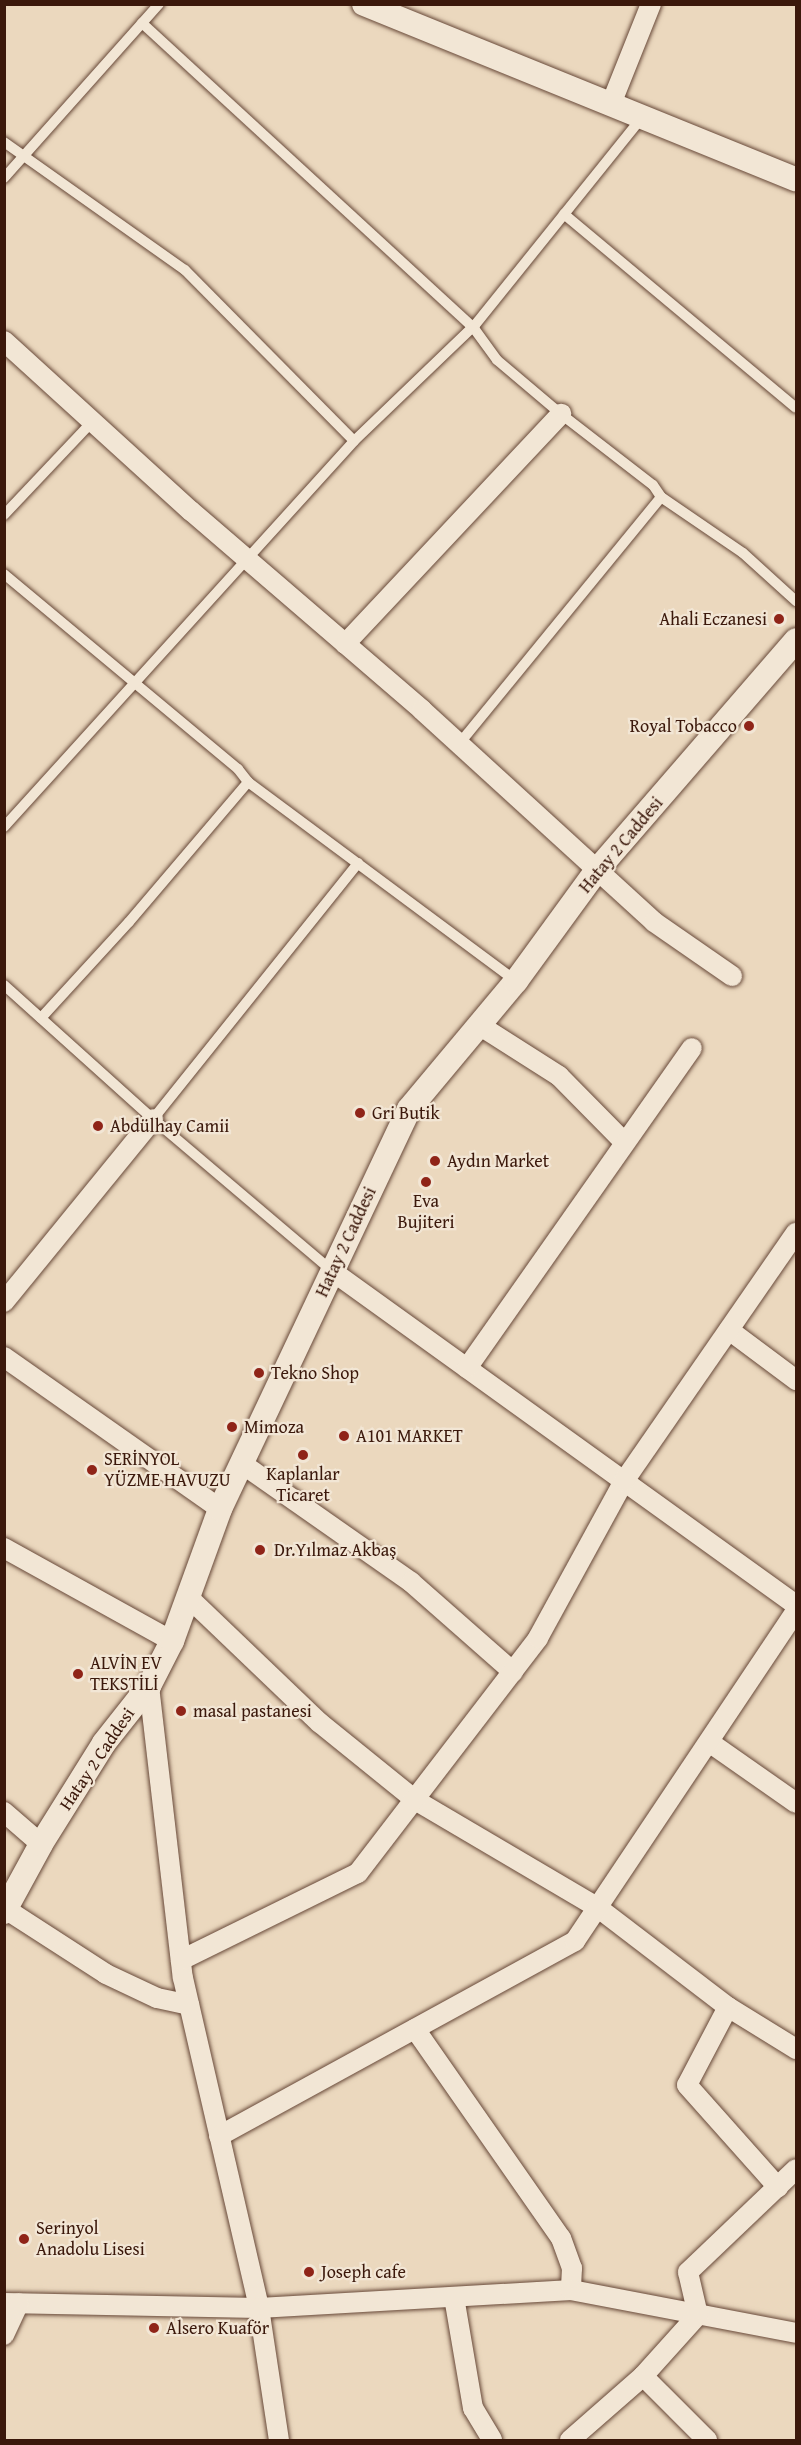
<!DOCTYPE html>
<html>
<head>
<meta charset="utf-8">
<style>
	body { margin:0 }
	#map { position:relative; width:801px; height:2445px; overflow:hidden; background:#ebd8be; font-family:"Gentium Book Plus",serif }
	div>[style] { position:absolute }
	.roads { filter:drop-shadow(0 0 2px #674838) drop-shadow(0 0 2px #674838) }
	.service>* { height:10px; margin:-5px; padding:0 5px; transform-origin:5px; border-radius:5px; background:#f2e6d5 }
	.minor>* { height:20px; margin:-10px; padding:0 10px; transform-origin:10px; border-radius:10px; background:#f2e6d5 }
	.tertiary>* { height:24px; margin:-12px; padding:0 12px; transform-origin:12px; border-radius:12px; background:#f2e6d5 }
	.dots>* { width:16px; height:16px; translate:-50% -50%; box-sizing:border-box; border:3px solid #f2e6d5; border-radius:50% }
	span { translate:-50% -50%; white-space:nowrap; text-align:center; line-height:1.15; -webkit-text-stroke:4.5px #f2e6d5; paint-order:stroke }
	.poi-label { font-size:18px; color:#3b180b }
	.right { translate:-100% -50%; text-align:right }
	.left { translate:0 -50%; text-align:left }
	.street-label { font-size:18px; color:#3b180b }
	.frame { position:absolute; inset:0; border:6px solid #3b180b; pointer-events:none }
</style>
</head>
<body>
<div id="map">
	<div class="roads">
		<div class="service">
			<i style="left:142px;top:23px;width:449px;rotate:42.6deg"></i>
			<i style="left:473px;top:327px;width:41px;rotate:54deg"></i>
			<i style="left:497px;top:360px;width:84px;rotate:40.2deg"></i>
			<i style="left:561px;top:414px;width:116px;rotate:37.7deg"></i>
			<i style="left:653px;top:485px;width:14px;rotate:56deg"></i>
			<i style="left:661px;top:497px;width:99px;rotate:34.3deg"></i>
			<i style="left:743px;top:553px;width:72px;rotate:42.2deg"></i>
			<i style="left:4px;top:142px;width:222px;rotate:35.3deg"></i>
			<i style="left:185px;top:270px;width:240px;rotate:45.3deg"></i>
			<i style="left:4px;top:178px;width:233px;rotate:-48.3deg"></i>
			<i style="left:564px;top:214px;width:302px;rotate:39.9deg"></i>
			<i style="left:4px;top:515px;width:129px;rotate:-46.6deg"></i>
			<i style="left:4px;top:574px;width:305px;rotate:39.8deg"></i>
			<i style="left:238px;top:769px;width:16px;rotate:52deg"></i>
			<i style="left:248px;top:782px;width:334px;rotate:36.6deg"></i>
			<i style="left:459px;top:744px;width:319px;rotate:-50.7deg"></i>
			<i style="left:4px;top:827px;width:521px;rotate:-47.8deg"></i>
			<i style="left:354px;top:441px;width:168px;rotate:-43.8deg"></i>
			<i style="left:475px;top:325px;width:267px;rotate:-51.2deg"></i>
			<i style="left:4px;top:985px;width:200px;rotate:42deg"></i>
			<i style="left:153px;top:1119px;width:235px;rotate:40.3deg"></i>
			<i style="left:41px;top:1018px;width:130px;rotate:-47.5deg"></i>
			<i style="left:129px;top:922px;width:184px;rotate:-49.6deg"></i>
			<i style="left:153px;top:1119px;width:328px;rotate:-51.3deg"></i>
		</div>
		<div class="minor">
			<i style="left:611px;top:104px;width:108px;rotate:-68.2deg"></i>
			<i style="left:4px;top:341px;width:253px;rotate:42.3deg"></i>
			<i style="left:191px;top:511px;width:305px;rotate:40.7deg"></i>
			<i style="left:422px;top:710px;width:314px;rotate:42.4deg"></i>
			<i style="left:654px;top:922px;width:95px;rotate:34.7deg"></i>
			<i style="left:345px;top:644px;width:316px;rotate:-46.8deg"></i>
			<i style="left:479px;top:1025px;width:95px;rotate:32.5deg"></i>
			<i style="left:559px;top:1076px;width:93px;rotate:45.4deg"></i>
			<i style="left:332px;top:1271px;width:572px;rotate:35.75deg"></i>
			<i style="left:4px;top:1302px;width:236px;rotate:-50.8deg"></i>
			<i style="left:729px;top:1330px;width:84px;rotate:36.7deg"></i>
			<i style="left:4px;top:1357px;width:264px;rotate:35.1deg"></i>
			<i style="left:467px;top:1368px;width:391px;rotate:-54.9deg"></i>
			<i style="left:241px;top:1463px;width:208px;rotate:35deg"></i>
			<i style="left:411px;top:1582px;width:136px;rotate:41.4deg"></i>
			<i style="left:4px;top:1548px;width:192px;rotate:29deg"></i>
			<i style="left:188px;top:1597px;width:182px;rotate:43.7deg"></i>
			<i style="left:320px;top:1723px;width:122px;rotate:39deg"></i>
			<i style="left:415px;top:1800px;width:211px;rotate:30.5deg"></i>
			<i style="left:597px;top:1907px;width:165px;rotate:37.4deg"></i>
			<i style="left:728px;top:2007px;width:80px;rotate:31.7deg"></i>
			<i style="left:149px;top:1686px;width:294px;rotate:83.4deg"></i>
			<i style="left:183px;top:1978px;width:339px;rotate:77deg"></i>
			<i style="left:259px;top:2308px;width:134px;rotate:81.4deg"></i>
			<i style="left:709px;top:1742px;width:106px;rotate:35deg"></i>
			<i style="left:4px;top:1812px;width:49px;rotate:40.9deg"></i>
			<i style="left:4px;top:1908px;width:121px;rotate:32.9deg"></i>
			<i style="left:106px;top:1974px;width:56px;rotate:25.2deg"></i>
			<i style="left:157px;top:1998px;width:33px;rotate:12deg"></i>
			<i style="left:181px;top:1960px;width:197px;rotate:-26.2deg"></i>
			<i style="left:358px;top:1873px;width:296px;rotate:-52.5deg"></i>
			<i style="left:538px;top:1638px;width:179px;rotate:-61.3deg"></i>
			<i style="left:624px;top:1481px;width:302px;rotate:-55.3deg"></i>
			<i style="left:728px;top:2007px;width:88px;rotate:117.7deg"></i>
			<i style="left:687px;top:2085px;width:137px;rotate:48.3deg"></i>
			<i style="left:415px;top:2029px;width:255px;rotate:55.1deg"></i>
			<i style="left:561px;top:2238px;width:32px;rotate:70deg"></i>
			<i style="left:572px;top:2268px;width:22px;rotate:93deg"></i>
			<i style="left:219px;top:2136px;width:406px;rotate:-28.7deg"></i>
			<i style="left:575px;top:1941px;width:397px;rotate:-56.2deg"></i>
			<i style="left:454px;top:2297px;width:113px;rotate:80.3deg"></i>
			<i style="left:473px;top:2408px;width:37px;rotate:59deg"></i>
			<i style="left:4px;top:2303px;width:255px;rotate:1.1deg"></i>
			<i style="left:259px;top:2308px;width:313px;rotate:-3.3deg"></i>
			<i style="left:571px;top:2290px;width:229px;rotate:10.8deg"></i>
			<i style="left:4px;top:2335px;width:35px;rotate:-65deg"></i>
			<i style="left:643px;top:2376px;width:91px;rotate:45deg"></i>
			<i style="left:570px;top:2440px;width:97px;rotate:-41.2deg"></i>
			<i style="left:643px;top:2376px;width:82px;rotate:-48deg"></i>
			<i style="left:698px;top:2315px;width:44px;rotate:-103.1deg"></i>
			<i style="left:688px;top:2272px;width:149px;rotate:-43.6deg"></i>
		</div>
		<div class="tertiary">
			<i style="left:364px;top:4px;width:466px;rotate:22.1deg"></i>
			<i style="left:4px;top:1912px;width:77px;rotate:-61.4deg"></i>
			<i style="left:41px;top:1844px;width:119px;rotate:-58deg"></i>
			<i style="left:104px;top:1743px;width:73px;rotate:-51.7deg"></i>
			<i style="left:149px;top:1686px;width:51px;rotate:-62.9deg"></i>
			<i style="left:172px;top:1641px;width:140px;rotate:-70deg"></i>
			<i style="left:220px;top:1509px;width:442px;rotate:-64.7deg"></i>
			<i style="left:409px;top:1109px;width:167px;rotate:-50.1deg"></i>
			<i style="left:516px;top:981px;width:137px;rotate:-53.9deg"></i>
			<i style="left:597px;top:870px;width:304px;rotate:-49.1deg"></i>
		</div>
	</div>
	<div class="dots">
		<i style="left:779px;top:619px;background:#8f2418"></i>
		<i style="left:749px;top:726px;background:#8f2418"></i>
		<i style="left:360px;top:1113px;background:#8f2418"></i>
		<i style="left:98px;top:1126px;background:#8f2418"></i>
		<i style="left:435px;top:1161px;background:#8f2418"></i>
		<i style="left:426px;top:1182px;background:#8f2418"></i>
		<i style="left:259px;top:1373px;background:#8f2418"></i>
		<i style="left:232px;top:1427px;background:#8f2418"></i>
		<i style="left:344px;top:1436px;background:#8f2418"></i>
		<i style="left:303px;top:1455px;background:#8f2418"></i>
		<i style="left:92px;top:1470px;background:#8f2418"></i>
		<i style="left:260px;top:1550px;background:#8f2418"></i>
		<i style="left:78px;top:1674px;background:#8f2418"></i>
		<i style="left:181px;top:1711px;background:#8f2418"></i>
		<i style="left:24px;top:2239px;background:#8f2418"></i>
		<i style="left:309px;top:2272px;background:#8f2418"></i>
		<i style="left:154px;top:2328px;background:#8f2418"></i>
	</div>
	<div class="poi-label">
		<span class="right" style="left:767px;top:619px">Ahali Eczanesi</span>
		<span class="right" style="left:737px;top:726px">Royal Tobacco</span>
		<span class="left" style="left:372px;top:1113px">Gri Butik</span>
		<span class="left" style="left:110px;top:1126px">Abdülhay Camii</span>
		<span class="left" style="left:447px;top:1161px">Aydın Market</span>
		<span style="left:426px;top:1212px">Eva<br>Bujiteri</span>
		<span class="left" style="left:271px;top:1373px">Tekno Shop</span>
		<span class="left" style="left:244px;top:1427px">Mimoza</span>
		<span class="left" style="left:356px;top:1436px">A101 MARKET</span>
		<span class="left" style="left:104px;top:1470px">SERİNYOL<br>YÜZME HAVUZU</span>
		<span style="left:303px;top:1485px">Kaplanlar<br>Ticaret</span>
		<span class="left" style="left:274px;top:1550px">Dr.Yılmaz Akbaş</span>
		<span class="left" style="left:90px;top:1674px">ALVİN EV<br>TEKSTİLİ</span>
		<span class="left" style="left:193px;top:1711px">masal pastanesi</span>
		<span class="left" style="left:36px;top:2239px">Serinyol<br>Anadolu Lisesi</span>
		<span class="left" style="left:321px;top:2272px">Joseph cafe</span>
		<span class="left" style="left:166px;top:2328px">Alsero Kuaför</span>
	</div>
	<div class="street-label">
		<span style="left:621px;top:845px;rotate:-50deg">Hatay 2 Caddesi</span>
		<span style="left:346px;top:1242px;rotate:-65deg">Hatay 2 Caddesi</span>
		<span style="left:97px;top:1759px;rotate:-56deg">Hatay 2 Caddesi</span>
	</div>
	<div class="frame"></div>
</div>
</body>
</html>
